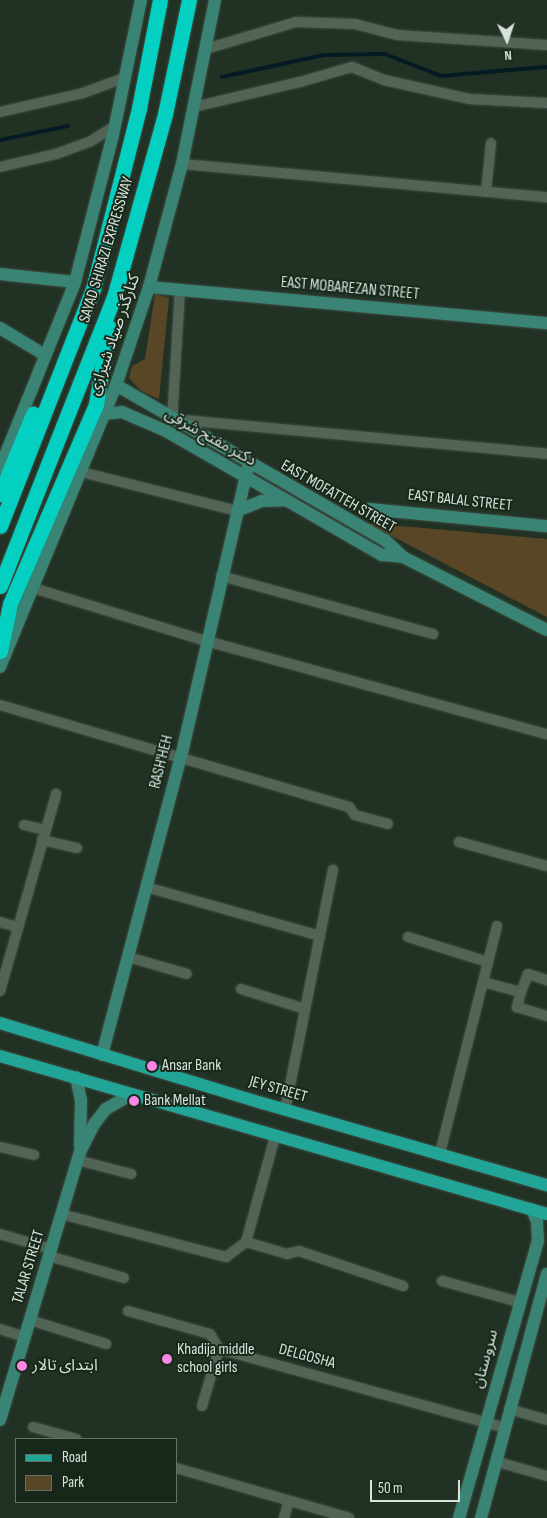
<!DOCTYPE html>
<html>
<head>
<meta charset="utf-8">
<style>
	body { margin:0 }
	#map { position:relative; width:547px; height:1518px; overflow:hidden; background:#213225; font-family:"Sofia Sans Condensed","Noto Sans Arabic",sans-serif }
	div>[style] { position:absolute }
	.green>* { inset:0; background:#584626 }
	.stream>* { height:4px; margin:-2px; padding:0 2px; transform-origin:2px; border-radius:2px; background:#041b23 }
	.roads { filter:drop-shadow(0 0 1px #3f4e43) drop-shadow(0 0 1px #3f4e43) }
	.street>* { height:10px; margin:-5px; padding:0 5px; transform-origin:5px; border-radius:5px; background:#516455 }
	.secondary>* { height:12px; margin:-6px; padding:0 6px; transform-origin:6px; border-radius:6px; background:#3a8475 }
	.primary>* { height:12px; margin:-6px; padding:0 6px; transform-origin:6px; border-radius:6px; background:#22a596 }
	.highway>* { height:15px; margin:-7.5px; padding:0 7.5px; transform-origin:7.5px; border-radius:7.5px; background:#03d0c1 }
	.dots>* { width:14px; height:14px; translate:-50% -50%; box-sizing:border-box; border:2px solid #17281b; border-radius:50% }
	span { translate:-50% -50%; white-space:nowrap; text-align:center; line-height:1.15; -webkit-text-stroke:4px #17281b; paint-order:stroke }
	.street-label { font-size:16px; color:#d8e2d9 }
	.poi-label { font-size:16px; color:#d8e2d9 }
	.left { translate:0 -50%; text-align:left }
	.legend { position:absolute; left:15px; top:1438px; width:162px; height:65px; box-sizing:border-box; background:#17281b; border:1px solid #647267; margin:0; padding:6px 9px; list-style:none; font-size:15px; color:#d8e2d9 }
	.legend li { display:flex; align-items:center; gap:10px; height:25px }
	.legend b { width:25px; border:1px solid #647267 }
	.north { position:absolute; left:482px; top:15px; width:50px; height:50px; -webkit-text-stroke:4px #17281b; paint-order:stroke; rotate:176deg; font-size:14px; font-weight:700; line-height:20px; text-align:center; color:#d8e2d9 }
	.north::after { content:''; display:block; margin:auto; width:18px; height:22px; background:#d8e2d9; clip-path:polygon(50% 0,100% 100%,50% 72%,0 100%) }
	.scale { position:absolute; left:370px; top:1480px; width:90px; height:22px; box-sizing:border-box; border:2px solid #d8e2d9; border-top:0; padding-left:6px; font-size:15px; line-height:18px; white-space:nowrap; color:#d8e2d9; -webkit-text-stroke:4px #17281b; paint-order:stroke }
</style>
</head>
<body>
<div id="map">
	<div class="green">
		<i style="clip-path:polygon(155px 294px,169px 298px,159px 399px,141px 391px,129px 378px,132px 366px,145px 359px)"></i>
		<i style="clip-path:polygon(367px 523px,547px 539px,547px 617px)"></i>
	</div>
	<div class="stream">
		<i style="left:222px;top:77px;width:104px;rotate:-12.2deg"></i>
		<i style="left:324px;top:55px;width:61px;rotate:-0.9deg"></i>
		<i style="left:385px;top:54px;width:60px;rotate:21.4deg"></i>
		<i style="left:441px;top:76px;width:106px;rotate:-4.9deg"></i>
		<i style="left:0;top:140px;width:69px;rotate:-11.6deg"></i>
	</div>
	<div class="roads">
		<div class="street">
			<i style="left:206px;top:49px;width:94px;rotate:-16.7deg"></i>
			<i style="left:296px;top:22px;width:59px;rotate:1.9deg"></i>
			<i style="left:355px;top:24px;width:43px;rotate:14.7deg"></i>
			<i style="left:397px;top:35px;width:150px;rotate:3.8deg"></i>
			<i style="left:194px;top:107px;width:109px;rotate:-13.3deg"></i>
			<i style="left:300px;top:82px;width:54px;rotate:-16.1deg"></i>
			<i style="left:352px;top:67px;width:35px;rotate:22deg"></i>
			<i style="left:384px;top:80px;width:87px;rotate:12.6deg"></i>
			<i style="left:469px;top:99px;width:78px;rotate:2.9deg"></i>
			<i style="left:0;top:112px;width:85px;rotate:-12.9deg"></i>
			<i style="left:83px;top:93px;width:44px;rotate:-20.1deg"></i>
			<i style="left:182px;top:164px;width:366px;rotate:5.2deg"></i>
			<i style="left:0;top:167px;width:57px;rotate:-13.1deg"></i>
			<i style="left:56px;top:154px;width:37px;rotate:-20deg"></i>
			<i style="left:91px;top:141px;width:28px;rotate:-32deg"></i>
			<i style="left:486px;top:192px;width:49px;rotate:-84.2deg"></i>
			<i style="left:180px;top:290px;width:129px;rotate:93.5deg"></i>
			<i style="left:172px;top:419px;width:377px;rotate:5.3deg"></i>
			<i style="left:81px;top:472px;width:161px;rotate:14deg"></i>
			<i style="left:221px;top:576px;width:220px;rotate:15.3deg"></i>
			<i style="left:33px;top:588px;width:181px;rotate:17deg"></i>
			<i style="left:206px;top:641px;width:353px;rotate:15.3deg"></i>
			<i style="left:0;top:705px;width:364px;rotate:16.3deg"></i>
			<i style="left:349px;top:807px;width:10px;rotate:53deg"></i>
			<i style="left:355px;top:815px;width:34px;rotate:15deg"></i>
			<i style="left:24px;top:825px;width:22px;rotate:13deg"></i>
			<i style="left:42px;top:840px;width:36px;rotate:13deg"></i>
			<i style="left:459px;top:842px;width:91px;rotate:15.3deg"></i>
			<i style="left:146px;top:887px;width:181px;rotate:15.7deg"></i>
			<i style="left:0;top:922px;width:19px;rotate:16deg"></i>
			<i style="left:408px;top:937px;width:84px;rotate:17.4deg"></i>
			<i style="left:128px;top:957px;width:61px;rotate:16.1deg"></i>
			<i style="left:483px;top:982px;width:39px;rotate:15deg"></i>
			<i style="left:521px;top:992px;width:16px;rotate:105deg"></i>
			<i style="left:517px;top:1007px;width:31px;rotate:17deg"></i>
			<i style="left:241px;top:989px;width:67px;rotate:17.4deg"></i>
			<i style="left:0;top:991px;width:205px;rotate:-74.1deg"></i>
			<i style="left:521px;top:992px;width:19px;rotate:-69deg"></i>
			<i style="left:528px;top:974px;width:20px;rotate:18deg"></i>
			<i style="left:285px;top:1110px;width:245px;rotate:-78.7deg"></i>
			<i style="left:0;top:1147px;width:35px;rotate:13deg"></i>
			<i style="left:440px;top:1153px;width:234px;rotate:-75.9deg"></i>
			<i style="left:77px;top:1160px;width:56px;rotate:14.5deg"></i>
			<i style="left:61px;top:1214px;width:171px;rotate:14.6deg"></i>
			<i style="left:226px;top:1257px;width:25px;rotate:-37deg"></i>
			<i style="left:0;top:1234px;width:53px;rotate:16.4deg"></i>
			<i style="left:246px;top:1242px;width:43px;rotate:16.3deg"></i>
			<i style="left:287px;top:1254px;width:12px;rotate:-14deg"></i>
			<i style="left:299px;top:1251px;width:110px;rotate:18.6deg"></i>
			<i style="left:246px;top:1242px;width:109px;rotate:-74.6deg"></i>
			<i style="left:49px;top:1256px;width:78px;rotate:16.3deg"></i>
			<i style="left:442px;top:1281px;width:80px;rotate:15.3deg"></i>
			<i style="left:128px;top:1311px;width:85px;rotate:15.7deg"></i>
			<i style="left:210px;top:1334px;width:17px;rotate:59deg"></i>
			<i style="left:219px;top:1349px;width:297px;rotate:15.4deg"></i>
			<i style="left:30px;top:1320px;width:80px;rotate:17.5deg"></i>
			<i style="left:0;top:1329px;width:26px;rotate:18deg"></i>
			<i style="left:202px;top:1406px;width:59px;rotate:-73.4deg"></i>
			<i style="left:509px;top:1409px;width:40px;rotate:16deg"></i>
			<i style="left:33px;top:1427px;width:45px;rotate:15.6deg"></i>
			<i style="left:498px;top:1462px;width:51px;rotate:15.9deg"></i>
			<i style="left:176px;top:1468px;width:180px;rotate:16.1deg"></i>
			<i style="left:284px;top:1518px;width:18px;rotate:-74deg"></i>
		</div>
		<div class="secondary">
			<i style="left:0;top:274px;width:75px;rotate:6.1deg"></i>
			<i style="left:149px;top:287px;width:400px;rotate:5.2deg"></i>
			<i style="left:0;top:328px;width:52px;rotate:31deg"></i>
			<i style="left:116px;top:385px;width:310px;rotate:30deg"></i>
			<i style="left:385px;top:540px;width:25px;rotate:43deg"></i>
			<i style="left:403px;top:557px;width:161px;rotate:26.9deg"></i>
			<i style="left:104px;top:414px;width:18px;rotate:-6deg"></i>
			<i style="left:122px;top:412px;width:48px;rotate:23.4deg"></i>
			<i style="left:166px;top:431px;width:249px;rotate:29.9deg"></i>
			<i style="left:382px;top:555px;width:21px;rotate:5deg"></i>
			<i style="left:0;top:468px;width:201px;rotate:-68deg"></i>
			<i style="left:75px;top:282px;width:152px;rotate:-75.5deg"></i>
			<i style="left:113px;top:135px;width:138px;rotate:-78.3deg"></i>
			<i style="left:369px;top:509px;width:179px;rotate:5.5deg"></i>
			<i style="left:237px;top:511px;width:27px;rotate:-22deg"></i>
			<i style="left:262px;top:501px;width:23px;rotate:-2deg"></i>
			<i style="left:0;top:667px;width:299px;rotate:-67.6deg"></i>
			<i style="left:114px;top:391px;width:110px;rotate:-71.4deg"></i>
			<i style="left:149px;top:287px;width:127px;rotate:-75deg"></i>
			<i style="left:182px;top:164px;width:167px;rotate:-78.6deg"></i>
			<i style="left:102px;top:1055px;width:308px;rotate:-75.2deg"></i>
			<i style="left:181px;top:757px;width:302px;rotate:-77deg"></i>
			<i style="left:76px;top:1077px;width:24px;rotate:78deg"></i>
			<i style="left:81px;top:1100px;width:46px;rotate:91.2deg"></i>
			<i style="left:0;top:1420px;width:280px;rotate:-73.4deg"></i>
			<i style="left:80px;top:1152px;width:33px;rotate:-63deg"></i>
			<i style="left:95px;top:1123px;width:18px;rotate:-52deg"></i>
			<i style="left:106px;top:1109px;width:30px;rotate:-30deg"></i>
			<i style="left:459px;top:1518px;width:288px;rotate:-74.1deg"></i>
			<i style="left:538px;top:1241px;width:20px;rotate:-93deg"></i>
			<i style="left:537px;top:1221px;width:12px;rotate:-114deg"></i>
			<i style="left:481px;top:1518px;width:253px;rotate:-74.9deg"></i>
		</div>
		<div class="primary">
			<i style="left:0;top:1023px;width:274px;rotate:17deg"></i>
			<i style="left:262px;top:1103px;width:297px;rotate:16.1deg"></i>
			<i style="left:0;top:1056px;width:569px;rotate:16.11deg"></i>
		</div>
		<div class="highway">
			<i style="left:0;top:494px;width:87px;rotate:-67.6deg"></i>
			<i style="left:0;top:526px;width:255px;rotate:-68.6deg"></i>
			<i style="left:93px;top:289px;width:187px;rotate:-75.7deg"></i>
			<i style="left:139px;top:108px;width:110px;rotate:-79deg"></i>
			<i style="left:0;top:586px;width:311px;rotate:-68.5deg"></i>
			<i style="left:114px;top:297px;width:190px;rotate:-74.4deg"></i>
			<i style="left:165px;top:114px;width:116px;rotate:-78.1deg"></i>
			<i style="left:0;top:651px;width:48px;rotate:-78deg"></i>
			<i style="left:10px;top:604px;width:218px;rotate:-66.7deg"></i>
			<i style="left:96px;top:404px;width:78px;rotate:-80.4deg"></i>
		</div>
	</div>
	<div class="dots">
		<i style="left:152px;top:1066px;background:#fc86e3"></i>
		<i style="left:134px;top:1101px;background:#fc86e3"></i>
		<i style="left:167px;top:1359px;background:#fc86e3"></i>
		<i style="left:22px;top:1366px;background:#fc86e3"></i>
	</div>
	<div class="street-label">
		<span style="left:107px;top:250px;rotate:-73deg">SAYAD SHIRAZI EXPRESSWAY</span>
		<span style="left:350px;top:289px;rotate:5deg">EAST MOBAREZAN STREET</span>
		<span style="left:115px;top:335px;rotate:-71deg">کنارگذر صیاد شیرازی</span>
		<span style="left:210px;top:438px;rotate:29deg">دکتر مفتح شرقی</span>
		<span style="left:338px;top:497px;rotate:30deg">EAST MOFATTEH STREET</span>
		<span style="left:460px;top:501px;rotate:6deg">EAST BALAL STREET</span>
		<span style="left:162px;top:762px;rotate:-76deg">RASH'HEH</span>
		<span style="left:278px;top:1090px;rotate:16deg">JEY STREET</span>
		<span style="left:29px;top:1267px;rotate:-73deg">TALAR STREET</span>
		<span style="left:307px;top:1357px;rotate:15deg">DELGOSHA</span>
		<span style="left:486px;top:1359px;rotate:-75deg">سروستان</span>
	</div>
	<div class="poi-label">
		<span class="left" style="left:162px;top:1066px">Ansar Bank</span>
		<span class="left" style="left:144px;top:1101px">Bank Mellat</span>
		<span class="left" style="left:177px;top:1359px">Khadija middle<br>school girls</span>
		<span class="left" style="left:32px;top:1366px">ابتدای تالار</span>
	</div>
	<ul class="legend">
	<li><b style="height:6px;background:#22a596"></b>Road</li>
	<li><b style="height:14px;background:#584626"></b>Park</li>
	</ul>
	<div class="north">N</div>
	<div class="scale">50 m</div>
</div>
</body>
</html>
